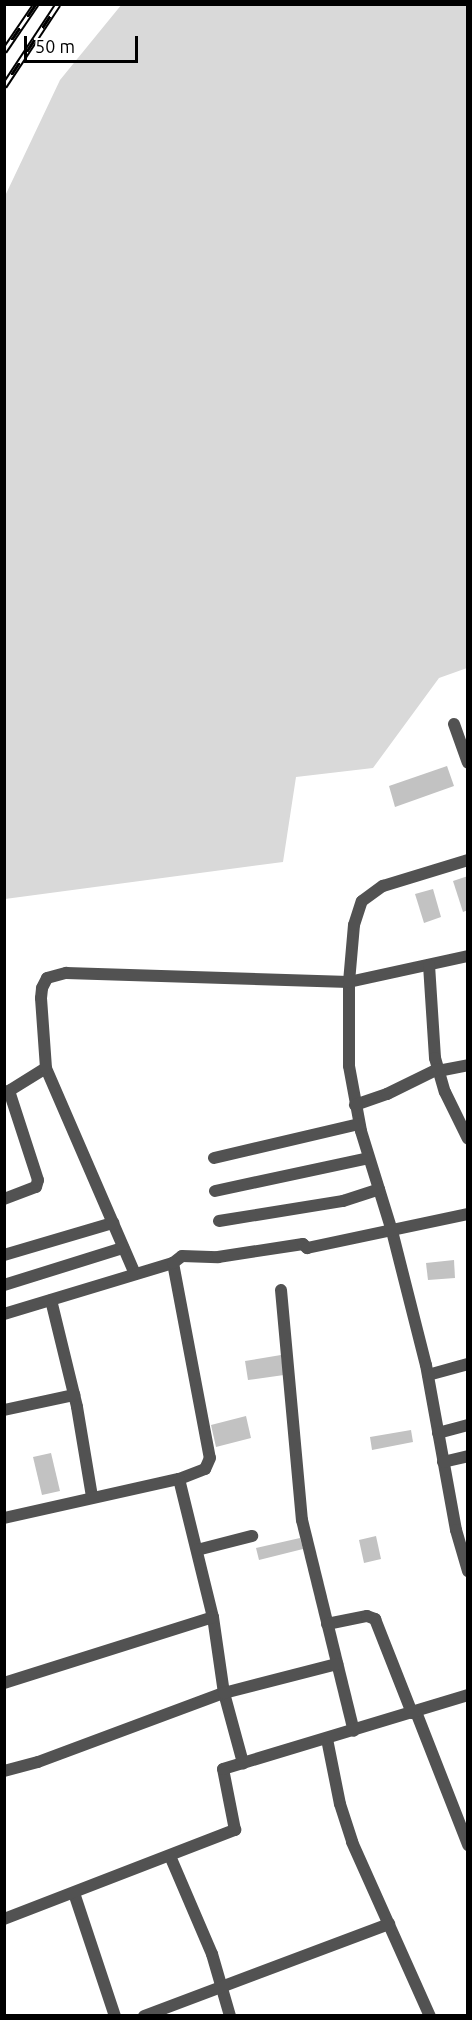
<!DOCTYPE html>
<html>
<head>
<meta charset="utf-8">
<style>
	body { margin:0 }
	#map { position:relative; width:472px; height:2020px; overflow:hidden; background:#fff; font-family:Ubuntu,sans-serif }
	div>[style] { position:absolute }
	.green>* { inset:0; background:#d9d9d9 }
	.building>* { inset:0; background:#c2c2c2 }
	.street>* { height:12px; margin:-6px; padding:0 6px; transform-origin:6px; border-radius:6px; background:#525252 }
	.rail>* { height:7px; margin-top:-3.5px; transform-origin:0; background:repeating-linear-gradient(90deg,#fff 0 14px,#000 0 28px); box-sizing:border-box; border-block:2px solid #000 }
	span { translate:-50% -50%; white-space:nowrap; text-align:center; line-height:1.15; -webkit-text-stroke:4.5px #fff; paint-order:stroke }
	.frame { position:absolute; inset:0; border:6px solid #000; pointer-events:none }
	.scale { position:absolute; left:24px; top:36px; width:114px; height:27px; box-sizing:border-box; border:3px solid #000; border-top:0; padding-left:8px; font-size:18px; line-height:21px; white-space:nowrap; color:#000; -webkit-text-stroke:4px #fff; paint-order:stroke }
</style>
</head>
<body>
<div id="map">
	<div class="green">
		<i style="clip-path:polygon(122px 4px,467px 5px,467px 668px,439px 678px,373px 768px,296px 777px,283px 862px,5px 899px,5px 196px,60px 80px)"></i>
	</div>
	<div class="building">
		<i style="clip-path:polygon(447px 766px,454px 786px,395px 807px,389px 786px)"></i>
		<i style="clip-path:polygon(468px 876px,468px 910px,463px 912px,453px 881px)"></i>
		<i style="clip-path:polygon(433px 889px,441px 917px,424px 923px,415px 894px)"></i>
		<i style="clip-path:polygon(454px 1260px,455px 1278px,428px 1280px,426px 1263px)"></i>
		<i style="clip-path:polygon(281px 1355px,284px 1375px,248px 1380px,245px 1361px)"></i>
		<i style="clip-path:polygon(246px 1416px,251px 1438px,216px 1447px,211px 1425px)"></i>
		<i style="clip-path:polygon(411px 1430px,413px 1442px,372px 1450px,370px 1437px)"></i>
		<i style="clip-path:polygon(51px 1453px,60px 1491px,42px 1495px,33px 1457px)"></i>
		<i style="clip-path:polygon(376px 1536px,381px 1559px,364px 1563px,359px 1540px)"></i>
		<i style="clip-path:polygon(300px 1538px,303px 1549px,259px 1560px,256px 1548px)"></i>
	</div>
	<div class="street">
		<i style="left:454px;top:724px;width:41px;rotate:70.3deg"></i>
		<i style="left:468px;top:956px;width:122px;rotate:167.7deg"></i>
		<i style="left:349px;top:982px;width:84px;rotate:90deg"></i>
		<i style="left:349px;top:1066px;width:66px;rotate:79.5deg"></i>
		<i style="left:361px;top:1131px;width:105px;rotate:72.8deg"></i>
		<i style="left:392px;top:1231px;width:138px;rotate:75.8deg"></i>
		<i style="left:426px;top:1365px;width:168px;rotate:79.7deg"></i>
		<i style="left:456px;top:1530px;width:43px;rotate:73.7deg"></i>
		<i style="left:429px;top:965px;width:93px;rotate:86.3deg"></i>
		<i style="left:435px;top:1058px;width:35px;rotate:74deg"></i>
		<i style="left:445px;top:1092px;width:52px;rotate:63.9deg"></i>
		<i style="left:438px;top:1071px;width:31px;rotate:-11deg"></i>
		<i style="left:4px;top:1094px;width:49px;rotate:-31.8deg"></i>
		<i style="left:355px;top:1105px;width:34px;rotate:-19deg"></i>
		<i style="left:387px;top:1094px;width:57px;rotate:-26.1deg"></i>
		<i style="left:214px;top:1158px;width:149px;rotate:-13.2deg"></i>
		<i style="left:215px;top:1191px;width:157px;rotate:-12.1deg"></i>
		<i style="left:4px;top:1199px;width:34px;rotate:-21deg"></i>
		<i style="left:36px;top:1187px;width:7px;rotate:-74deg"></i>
		<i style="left:38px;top:1180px;width:94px;rotate:-108deg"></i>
		<i style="left:219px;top:1221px;width:126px;rotate:-9.2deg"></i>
		<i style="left:343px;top:1201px;width:38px;rotate:-18deg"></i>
		<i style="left:4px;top:1255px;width:114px;rotate:-16.4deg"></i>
		<i style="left:173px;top:1263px;width:198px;rotate:79.3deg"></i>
		<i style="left:210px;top:1458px;width:12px;rotate:114deg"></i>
		<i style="left:205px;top:1469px;width:28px;rotate:159deg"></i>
		<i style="left:135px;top:1274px;width:224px;rotate:-113.4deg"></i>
		<i style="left:46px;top:1068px;width:70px;rotate:-94.1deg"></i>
		<i style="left:41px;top:998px;width:10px;rotate:-84deg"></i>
		<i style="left:42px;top:988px;width:11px;rotate:-63deg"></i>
		<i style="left:47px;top:978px;width:20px;rotate:-15deg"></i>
		<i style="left:66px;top:973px;width:283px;rotate:1.8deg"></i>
		<i style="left:349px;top:982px;width:57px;rotate:-85deg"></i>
		<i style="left:354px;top:925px;width:25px;rotate:-72deg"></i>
		<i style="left:362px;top:901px;width:26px;rotate:-36deg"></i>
		<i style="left:383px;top:886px;width:89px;rotate:-17deg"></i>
		<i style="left:4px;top:1285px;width:125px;rotate:-17.3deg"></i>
		<i style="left:281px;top:1290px;width:231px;rotate:84.8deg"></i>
		<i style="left:302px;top:1520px;width:217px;rotate:76.2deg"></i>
		<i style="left:51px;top:1300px;width:110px;rotate:76.3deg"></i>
		<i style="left:77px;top:1407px;width:91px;rotate:80.5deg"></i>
		<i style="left:4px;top:1314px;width:177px;rotate:-16.8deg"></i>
		<i style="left:173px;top:1263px;width:11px;rotate:-38deg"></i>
		<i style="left:182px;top:1256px;width:36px;rotate:2deg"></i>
		<i style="left:218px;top:1257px;width:86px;rotate:-8.7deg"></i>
		<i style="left:303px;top:1244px;width:6px;rotate:45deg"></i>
		<i style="left:307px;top:1248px;width:165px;rotate:-11.9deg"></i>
		<i style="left:428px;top:1375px;width:41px;rotate:-15.4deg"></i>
		<i style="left:4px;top:1410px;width:72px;rotate:-12.1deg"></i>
		<i style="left:438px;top:1433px;width:31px;rotate:-15deg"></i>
		<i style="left:443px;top:1462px;width:26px;rotate:-13deg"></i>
		<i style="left:4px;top:1518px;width:179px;rotate:-12.6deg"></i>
		<i style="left:179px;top:1479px;width:142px;rotate:76.2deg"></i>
		<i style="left:213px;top:1617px;width:77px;rotate:81.8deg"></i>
		<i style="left:224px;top:1693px;width:73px;rotate:74.8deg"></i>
		<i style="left:197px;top:1550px;width:57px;rotate:-14.3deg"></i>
		<i style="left:327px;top:1624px;width:41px;rotate:-11.3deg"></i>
		<i style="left:367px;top:1616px;width:9px;rotate:21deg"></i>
		<i style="left:375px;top:1619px;width:101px;rotate:68.5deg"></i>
		<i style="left:4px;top:1683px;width:219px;rotate:-17.5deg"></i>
		<i style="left:416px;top:1712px;width:143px;rotate:68.6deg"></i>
		<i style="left:327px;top:1739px;width:66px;rotate:78.7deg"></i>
		<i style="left:340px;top:1804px;width:40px;rotate:72deg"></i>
		<i style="left:352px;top:1842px;width:191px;rotate:65.9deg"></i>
		<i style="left:4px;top:1771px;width:35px;rotate:-15deg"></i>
		<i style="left:38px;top:1762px;width:198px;rotate:-20.4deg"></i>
		<i style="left:224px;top:1693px;width:117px;rotate:-14.4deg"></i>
		<i style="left:170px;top:1856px;width:107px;rotate:66.8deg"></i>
		<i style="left:212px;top:1954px;width:65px;rotate:73.8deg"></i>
		<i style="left:74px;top:1893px;width:130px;rotate:71.6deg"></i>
		<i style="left:4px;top:1919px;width:248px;rotate:-21.1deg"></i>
		<i style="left:235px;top:1830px;width:62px;rotate:-101.1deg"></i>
		<i style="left:223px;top:1769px;width:256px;rotate:-16.8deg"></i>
		<i style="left:144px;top:2016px;width:262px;rotate:-20.6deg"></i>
	</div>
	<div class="rail">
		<i style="left:4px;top:51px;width:57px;rotate:-55.8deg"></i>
		<i style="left:4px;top:86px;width:98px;rotate:-56.6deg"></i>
	</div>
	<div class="frame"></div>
	<div class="scale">50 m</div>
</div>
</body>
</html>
